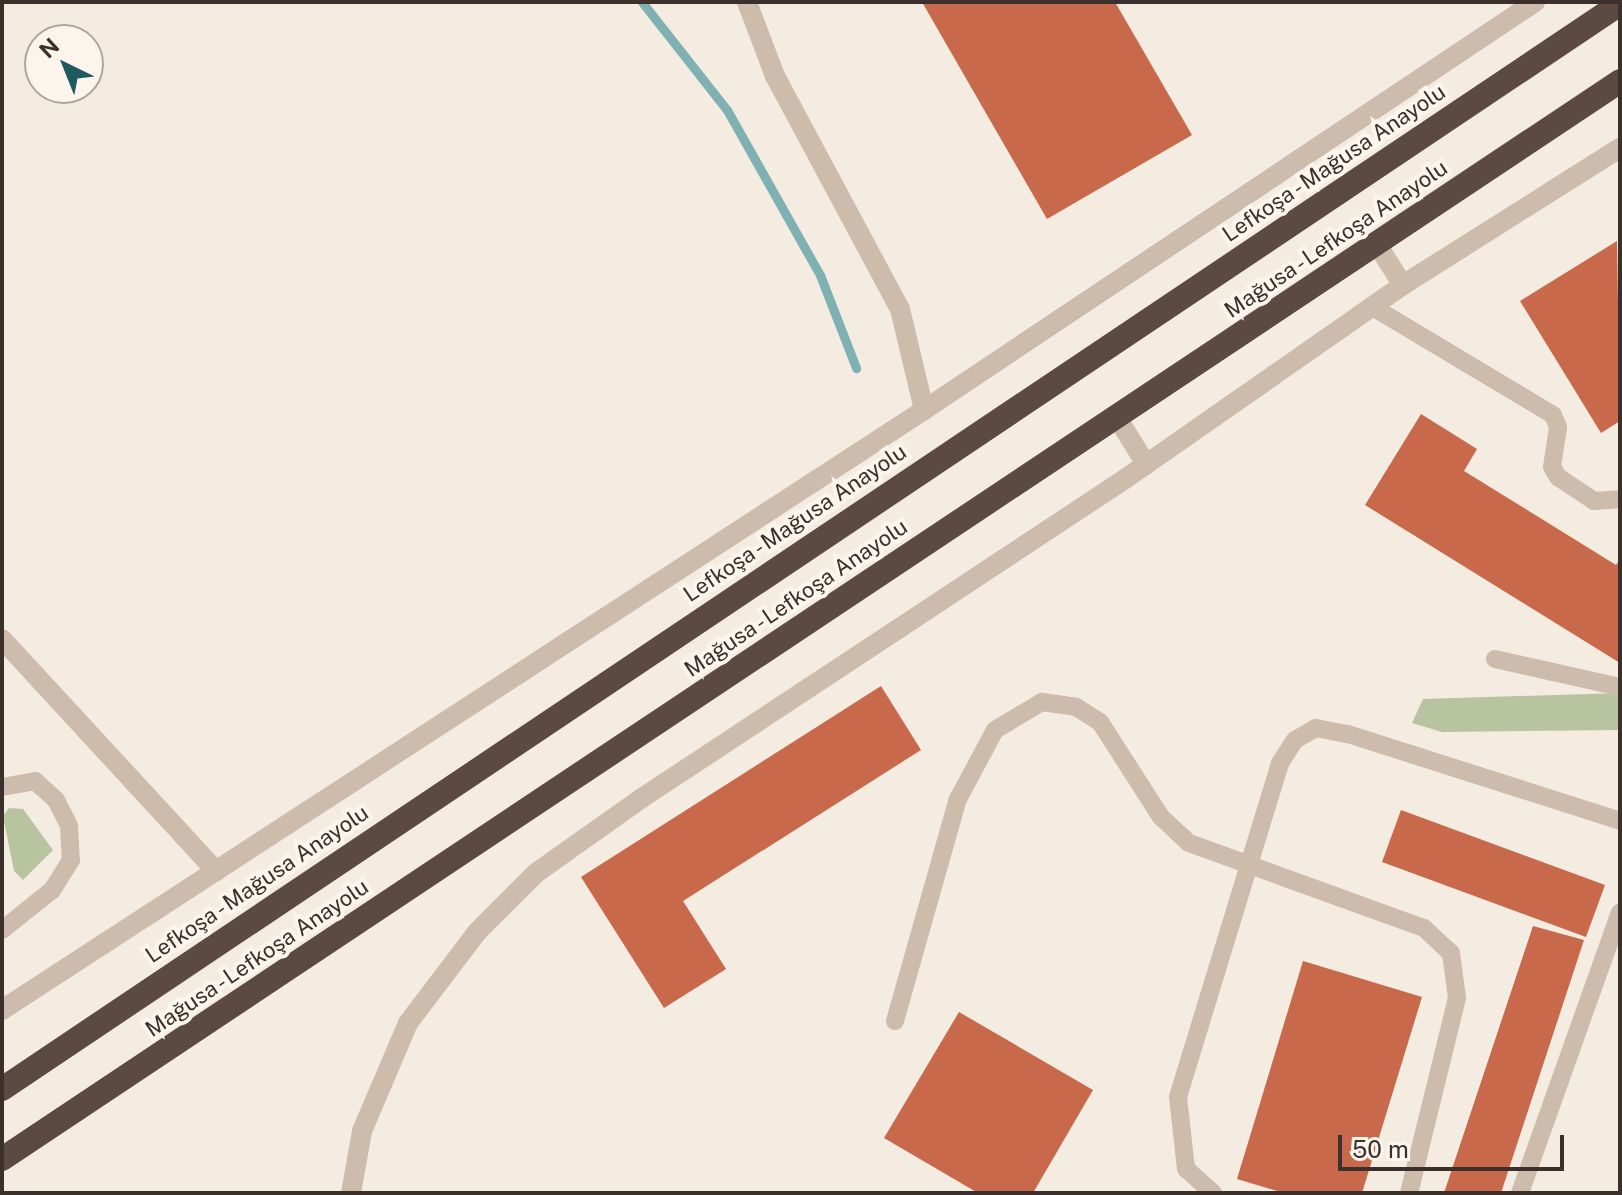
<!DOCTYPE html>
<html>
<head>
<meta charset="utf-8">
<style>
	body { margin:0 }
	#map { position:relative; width:1622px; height:1195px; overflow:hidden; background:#f4ebe1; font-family:"Public Sans",sans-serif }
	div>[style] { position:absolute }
	.green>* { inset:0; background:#b8c4a0 }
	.stream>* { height:9px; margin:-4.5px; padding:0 4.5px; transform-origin:4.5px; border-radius:4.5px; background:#7fb0b2 }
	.building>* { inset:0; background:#c8694b }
	.lane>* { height:18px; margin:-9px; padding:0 9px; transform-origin:9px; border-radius:9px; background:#cdbbac }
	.street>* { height:20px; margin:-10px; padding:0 10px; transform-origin:10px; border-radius:10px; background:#cdbbac }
	.highway>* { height:24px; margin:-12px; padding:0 12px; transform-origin:12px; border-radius:12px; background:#5c4a42 }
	span { translate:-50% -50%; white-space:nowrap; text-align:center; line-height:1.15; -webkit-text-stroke:8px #fbf5ee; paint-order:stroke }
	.street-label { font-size:22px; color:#3b302b }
	.frame { position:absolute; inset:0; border:4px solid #3b302b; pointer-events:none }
	.north { position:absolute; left:24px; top:24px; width:80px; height:80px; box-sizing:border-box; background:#fbf5ee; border:2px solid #aea6a0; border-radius:50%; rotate:317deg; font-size:22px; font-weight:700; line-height:32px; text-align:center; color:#3b302b }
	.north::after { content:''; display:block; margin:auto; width:28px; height:36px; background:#1f5a5e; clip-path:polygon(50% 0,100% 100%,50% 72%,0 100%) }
	.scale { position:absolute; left:1338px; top:1135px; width:226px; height:36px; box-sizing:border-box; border:4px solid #3b302b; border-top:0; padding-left:10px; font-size:24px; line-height:28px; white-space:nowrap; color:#3b302b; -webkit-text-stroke:6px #fbf5ee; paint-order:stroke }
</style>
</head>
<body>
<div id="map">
	<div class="green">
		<i style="clip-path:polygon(1620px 693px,1620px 730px,1442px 732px,1412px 723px,1423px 699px)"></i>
		<i style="clip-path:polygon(9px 808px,23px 809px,53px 850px,23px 880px,14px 871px,3px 816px)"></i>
	</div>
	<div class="stream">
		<i style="left:642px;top:2px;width:137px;rotate:51.8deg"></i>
		<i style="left:727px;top:110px;width:189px;rotate:60.6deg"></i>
		<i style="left:820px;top:275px;width:100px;rotate:68.8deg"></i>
	</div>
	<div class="building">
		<i style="clip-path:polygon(922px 2px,1115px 2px,1192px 135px,1047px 219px)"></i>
		<i style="clip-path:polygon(1617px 241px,1620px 421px,1601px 433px,1520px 301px)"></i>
		<i style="clip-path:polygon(1421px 414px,1477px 449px,1464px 471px,1616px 565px,1620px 559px,1620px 663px,1365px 505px)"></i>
		<i style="clip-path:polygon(881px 686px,921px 750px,683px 901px,726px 969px,664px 1008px,581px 877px)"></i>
		<i style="clip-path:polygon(1401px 810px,1605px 885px,1586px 937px,1382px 862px)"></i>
		<i style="clip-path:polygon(1533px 926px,1584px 940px,1501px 1193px,1444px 1193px)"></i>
		<i style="clip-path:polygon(1303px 961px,1422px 997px,1362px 1193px,1284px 1193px,1237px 1179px)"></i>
		<i style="clip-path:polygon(959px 1012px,1093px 1090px,1033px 1193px,978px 1193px,884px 1138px)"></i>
	</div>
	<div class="lane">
		<i style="left:1371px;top:306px;width:212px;rotate:30.9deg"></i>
		<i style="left:1553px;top:415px;width:13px;rotate:67deg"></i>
		<i style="left:1558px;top:427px;width:40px;rotate:98.5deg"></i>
		<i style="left:1552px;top:467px;width:12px;rotate:59deg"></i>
		<i style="left:1558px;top:477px;width:43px;rotate:33.7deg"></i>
		<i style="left:1594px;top:501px;width:26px;rotate:-4deg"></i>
		<i style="left:1495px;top:659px;width:128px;rotate:12.6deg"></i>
		<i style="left:2px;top:787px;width:34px;rotate:-10deg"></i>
		<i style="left:35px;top:781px;width:28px;rotate:42deg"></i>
		<i style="left:56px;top:800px;width:29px;rotate:63deg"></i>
		<i style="left:69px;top:826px;width:34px;rotate:87deg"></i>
		<i style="left:71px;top:860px;width:36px;rotate:122deg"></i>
		<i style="left:52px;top:890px;width:64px;rotate:141.3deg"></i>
		<i style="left:895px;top:1021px;width:231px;rotate:-74.2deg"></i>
		<i style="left:958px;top:799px;width:78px;rotate:-61.8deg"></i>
		<i style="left:995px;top:730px;width:55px;rotate:-30.8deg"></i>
		<i style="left:1042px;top:702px;width:34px;rotate:8deg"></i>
		<i style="left:1076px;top:707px;width:28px;rotate:32deg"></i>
		<i style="left:1100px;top:722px;width:113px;rotate:57.3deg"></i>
		<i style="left:1161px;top:817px;width:38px;rotate:43deg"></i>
		<i style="left:1189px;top:843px;width:250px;rotate:19.9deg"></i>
		<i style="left:1424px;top:928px;width:37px;rotate:43deg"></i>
		<i style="left:1451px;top:953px;width:45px;rotate:82.4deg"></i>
		<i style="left:1457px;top:998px;width:201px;rotate:103.8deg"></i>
		<i style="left:1213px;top:1193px;width:36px;rotate:-138deg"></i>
		<i style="left:1186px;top:1169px;width:72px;rotate:-96.3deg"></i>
		<i style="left:1178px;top:1097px;width:349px;rotate:-73deg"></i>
		<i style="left:1280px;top:763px;width:27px;rotate:-57deg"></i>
		<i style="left:1295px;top:740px;width:24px;rotate:-30deg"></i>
		<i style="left:1316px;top:728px;width:33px;rotate:11deg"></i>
		<i style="left:1348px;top:734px;width:286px;rotate:17.7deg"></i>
		<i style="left:1520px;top:1193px;width:298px;rotate:-70.4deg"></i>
	</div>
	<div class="street">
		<i style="left:747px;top:2px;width:79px;rotate:69.3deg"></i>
		<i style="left:775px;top:76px;width:264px;rotate:61.8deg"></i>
		<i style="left:900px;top:309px;width:104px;rotate:76.6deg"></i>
		<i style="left:1376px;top:243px;width:50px;rotate:57.3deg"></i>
		<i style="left:1116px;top:416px;width:57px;rotate:58deg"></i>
		<i style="left:2px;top:639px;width:316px;rotate:47.3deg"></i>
		<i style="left:2px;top:1010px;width:1100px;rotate:-33.05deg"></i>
		<i style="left:924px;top:410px;width:735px;rotate:-33.73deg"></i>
		<i style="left:351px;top:1193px;width:63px;rotate:-79.9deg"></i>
		<i style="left:362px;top:1131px;width:117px;rotate:-66.9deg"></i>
		<i style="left:408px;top:1023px;width:114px;rotate:-52.8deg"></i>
		<i style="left:477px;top:932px;width:83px;rotate:-45deg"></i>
		<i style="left:536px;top:873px;width:130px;rotate:-35.3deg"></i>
		<i style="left:642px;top:798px;width:579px;rotate:-33.44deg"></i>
		<i style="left:1125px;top:479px;width:339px;rotate:-34.9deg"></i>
		<i style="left:1403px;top:285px;width:257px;rotate:-32.3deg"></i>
	</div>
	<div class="highway">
		<i style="left:2px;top:1089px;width:1948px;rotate:-33.85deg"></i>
		<i style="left:2px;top:1159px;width:1944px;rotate:-33.67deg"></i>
	</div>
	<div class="street-label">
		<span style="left:1334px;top:163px;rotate:-34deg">Lefkoşa - Mağusa Anayolu</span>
		<span style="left:1336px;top:239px;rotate:-34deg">Mağusa - Lefkoşa Anayolu</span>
		<span style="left:795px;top:523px;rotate:-34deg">Lefkoşa - Mağusa Anayolu</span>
		<span style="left:796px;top:598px;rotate:-34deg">Mağusa - Lefkoşa Anayolu</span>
		<span style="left:257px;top:884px;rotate:-34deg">Lefkoşa - Mağusa Anayolu</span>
		<span style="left:257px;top:958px;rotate:-34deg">Mağusa - Lefkoşa Anayolu</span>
	</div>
	<div class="frame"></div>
	<div class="north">N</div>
	<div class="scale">50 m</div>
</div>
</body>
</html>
